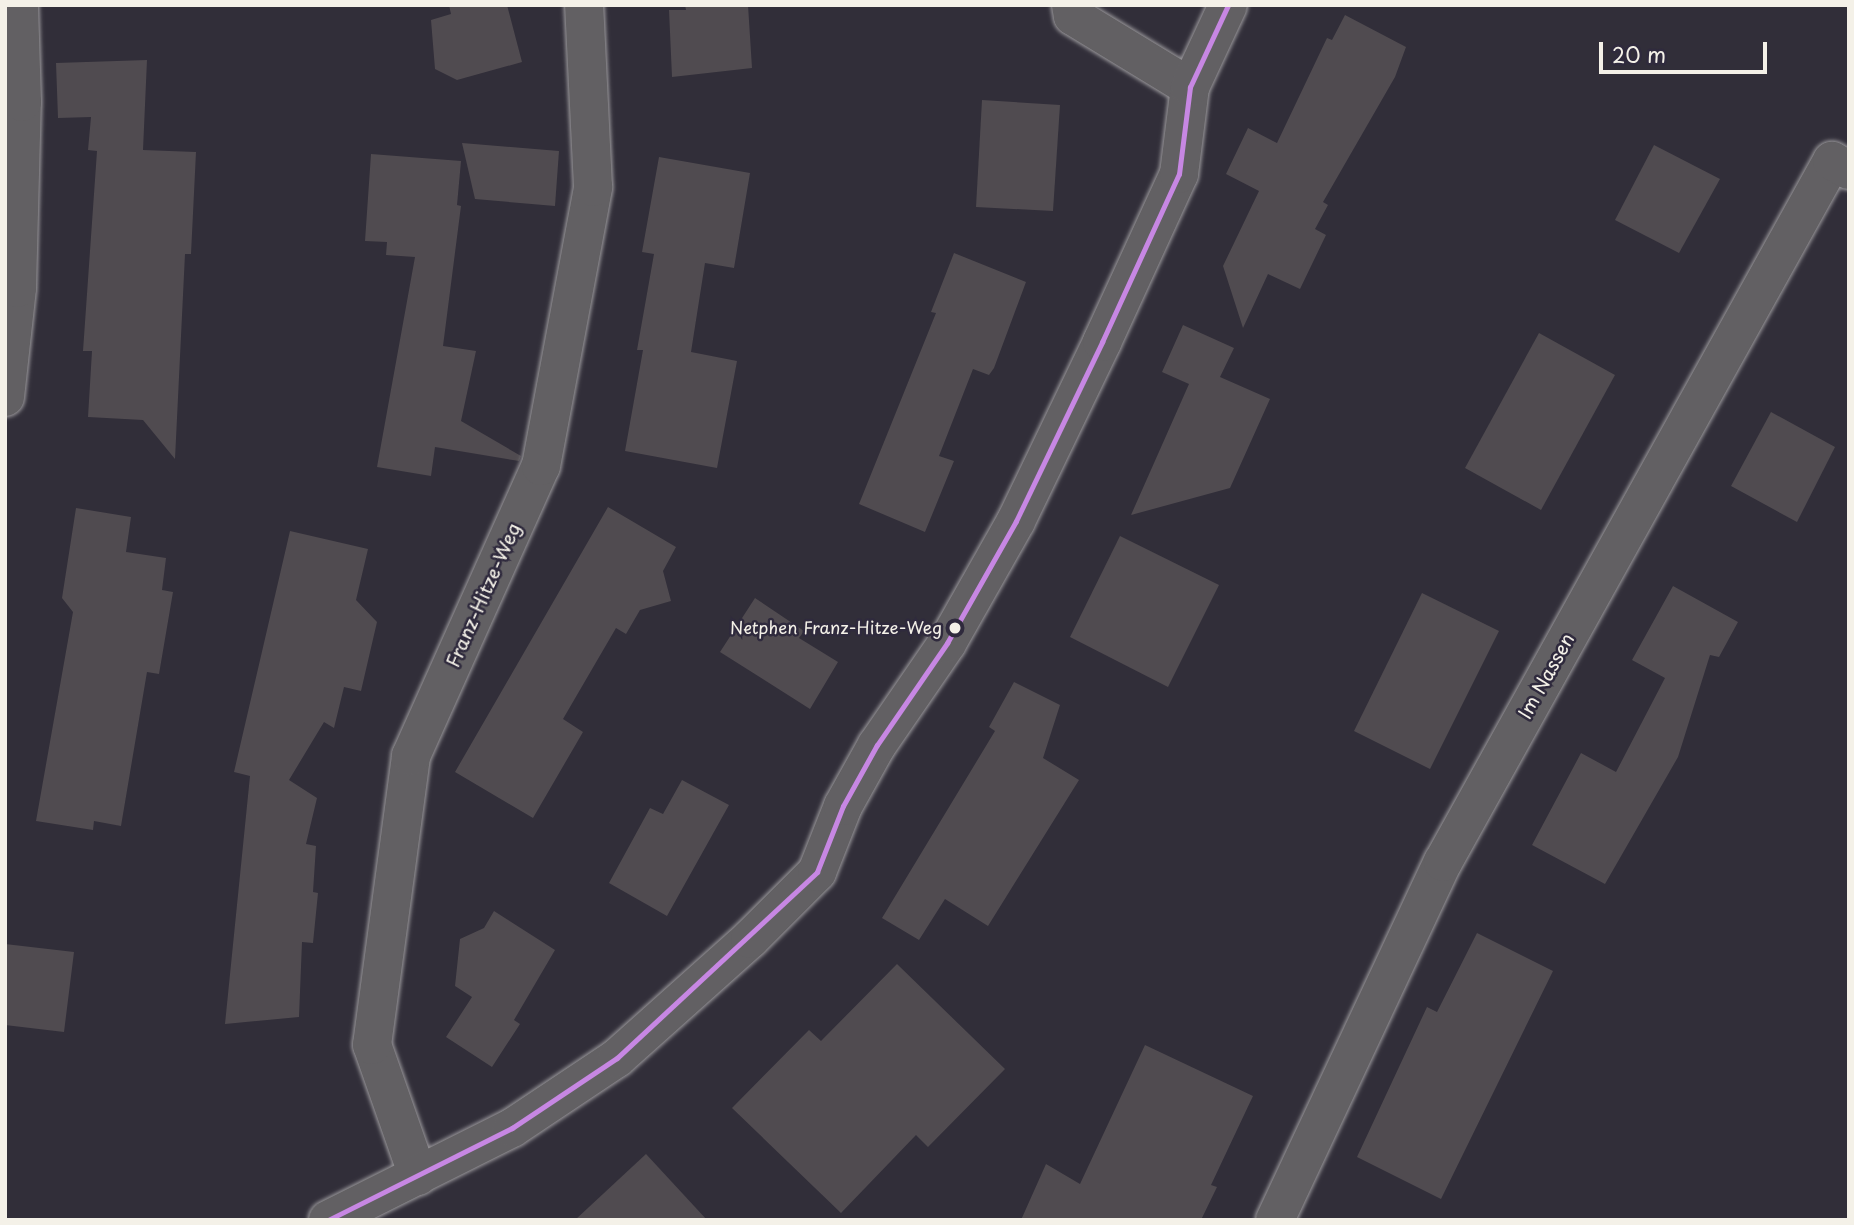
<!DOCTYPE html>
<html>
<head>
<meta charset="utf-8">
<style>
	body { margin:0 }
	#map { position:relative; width:1854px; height:1225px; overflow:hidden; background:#312e39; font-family:"Playpen Sans",sans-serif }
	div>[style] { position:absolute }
	.building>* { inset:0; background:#504b50 }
	.roads { filter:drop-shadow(0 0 2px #9a989b) drop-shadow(0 0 2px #9a989b) }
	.minor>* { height:38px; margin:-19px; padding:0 19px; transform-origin:19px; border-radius:19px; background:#626063 }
	.bus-1>* { height:5px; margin:-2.5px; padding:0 2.5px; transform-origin:2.5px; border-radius:2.5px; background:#c787e3 }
	.dots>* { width:19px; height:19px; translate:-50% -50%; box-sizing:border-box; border:4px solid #2f2a3d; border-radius:50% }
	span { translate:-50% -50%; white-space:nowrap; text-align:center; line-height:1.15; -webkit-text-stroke:5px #2f2a3d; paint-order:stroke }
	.bus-label { font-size:17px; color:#f4f1e8 }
	.right { translate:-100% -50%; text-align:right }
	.street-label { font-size:19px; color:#f4f1e8 }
	.frame { position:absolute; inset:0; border:7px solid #f4f1e8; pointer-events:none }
	.scale { position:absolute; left:1599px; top:42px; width:168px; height:32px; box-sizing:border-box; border:4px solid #f4f1e8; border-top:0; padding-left:9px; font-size:21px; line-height:24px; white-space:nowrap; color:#f4f1e8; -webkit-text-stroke:5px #2f2a3d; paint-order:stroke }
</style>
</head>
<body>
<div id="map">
	<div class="building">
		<i style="clip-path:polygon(449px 5px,507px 5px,522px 62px,457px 80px,435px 69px,431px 20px,451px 14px)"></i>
		<i style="clip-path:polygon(685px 5px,748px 5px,752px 68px,672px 77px,669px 10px,686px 10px)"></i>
		<i style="clip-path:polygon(1345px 15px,1406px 47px,1395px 77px,1323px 202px,1328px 205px,1315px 229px,1326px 235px,1300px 289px,1268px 274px,1243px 328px,1223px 266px,1259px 191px,1226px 174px,1248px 128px,1277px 143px,1327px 38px,1332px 40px)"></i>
		<i style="clip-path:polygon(147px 60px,143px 150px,196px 152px,191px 254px,185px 254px,175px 459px,143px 420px,88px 417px,92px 351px,83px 351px,97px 151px,88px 150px,91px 117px,58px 118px,56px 63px)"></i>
		<i style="clip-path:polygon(982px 100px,1060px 105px,1053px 211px,976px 207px)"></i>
		<i style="clip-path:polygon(462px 143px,559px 151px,555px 206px,475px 199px)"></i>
		<i style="clip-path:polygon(1654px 145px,1720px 179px,1679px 253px,1615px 220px)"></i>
		<i style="clip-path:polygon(371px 154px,461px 161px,457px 205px,461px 206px,443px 346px,476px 351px,461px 421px,521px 456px,519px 461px,435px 447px,431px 476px,377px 467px,415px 257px,386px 255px,387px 242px,365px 241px)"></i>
		<i style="clip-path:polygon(659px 157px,750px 173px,734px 268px,705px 263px,691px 352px,737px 361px,717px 468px,625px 451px,643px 350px,637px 350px,654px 254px,642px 252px)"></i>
		<i style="clip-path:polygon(954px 253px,1026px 282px,994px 368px,989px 375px,973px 369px,939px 456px,954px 461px,925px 532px,859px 504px,936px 313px,931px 312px)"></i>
		<i style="clip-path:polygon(1183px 325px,1234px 348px,1220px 377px,1270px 399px,1230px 488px,1131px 515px,1189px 384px,1162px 372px)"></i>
		<i style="clip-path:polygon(1539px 333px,1615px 375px,1541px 510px,1465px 468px)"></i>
		<i style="clip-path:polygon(1771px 412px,1835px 447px,1797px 522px,1731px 486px)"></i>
		<i style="clip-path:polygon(608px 507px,676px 547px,663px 571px,671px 601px,640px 610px,626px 634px,616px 628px,563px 719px,583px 732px,533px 818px,455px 772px)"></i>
		<i style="clip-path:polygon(76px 508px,131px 517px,126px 552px,166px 558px,162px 590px,173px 592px,159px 674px,147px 672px,121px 826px,94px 821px,93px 830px,36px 821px,73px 612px,62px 598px)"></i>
		<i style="clip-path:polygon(290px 531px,368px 549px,356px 600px,377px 622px,361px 691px,344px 687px,334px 728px,324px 722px,289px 780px,317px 798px,306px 844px,316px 846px,313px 892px,318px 893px,313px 943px,302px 942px,299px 1017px,225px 1024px,250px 776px,234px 772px)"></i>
		<i style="clip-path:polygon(1120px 536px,1219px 585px,1168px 687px,1070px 637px)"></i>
		<i style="clip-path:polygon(1673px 586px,1738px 622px,1719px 657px,1710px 655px,1678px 757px,1605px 884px,1532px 845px,1581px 753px,1616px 772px,1665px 678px,1632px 660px)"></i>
		<i style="clip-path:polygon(1422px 593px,1499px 631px,1430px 769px,1354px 731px)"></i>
		<i style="clip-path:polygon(755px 598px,804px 631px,799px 638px,838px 662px,810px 709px,720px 652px)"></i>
		<i style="clip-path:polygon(1014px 682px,1060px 705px,1043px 758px,1079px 780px,988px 926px,945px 899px,919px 940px,882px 918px,995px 731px,989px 727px)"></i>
		<i style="clip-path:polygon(682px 780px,729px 805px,667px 916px,609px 883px,650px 808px,663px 814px)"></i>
		<i style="clip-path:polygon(494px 911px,555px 950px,514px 1020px,520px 1024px,492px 1067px,446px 1037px,472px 997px,455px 986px,460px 939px,484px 928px)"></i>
		<i style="clip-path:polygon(1477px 933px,1553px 971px,1441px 1199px,1357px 1157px,1427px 1007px,1437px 1012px)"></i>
		<i style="clip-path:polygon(5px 944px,74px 952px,64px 1032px,5px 1025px)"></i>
		<i style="clip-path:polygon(897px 964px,1005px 1069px,928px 1147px,916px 1135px,841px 1213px,732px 1108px,809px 1030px,821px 1041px)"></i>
		<i style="clip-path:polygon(1145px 1045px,1253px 1096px,1211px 1185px,1217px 1187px,1201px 1220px,1021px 1220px,1046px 1164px,1080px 1184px)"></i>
		<i style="clip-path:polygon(646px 1154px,707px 1220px,575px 1220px)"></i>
	</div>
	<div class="roads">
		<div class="minor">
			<i style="left:1071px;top:5px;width:11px;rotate:80deg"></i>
			<i style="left:1073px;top:16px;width:137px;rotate:31.3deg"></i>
			<i style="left:5px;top:397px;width:110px;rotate:-83.7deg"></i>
			<i style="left:17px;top:288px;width:186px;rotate:-88.5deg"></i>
			<i style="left:22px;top:102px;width:97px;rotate:-91.8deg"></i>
			<i style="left:418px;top:1176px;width:139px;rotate:-109.3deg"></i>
			<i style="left:372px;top:1045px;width:292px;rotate:-82.3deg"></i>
			<i style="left:411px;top:756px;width:318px;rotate:-65.9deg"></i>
			<i style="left:541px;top:466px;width:284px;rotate:-79.4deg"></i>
			<i style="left:593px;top:187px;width:182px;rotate:-92.8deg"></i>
			<i style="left:328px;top:1220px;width:206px;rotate:-26.6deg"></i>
			<i style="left:512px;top:1128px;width:126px;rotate:-33.7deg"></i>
			<i style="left:617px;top:1058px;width:178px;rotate:-41.8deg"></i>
			<i style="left:750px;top:939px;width:95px;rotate:-45deg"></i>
			<i style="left:817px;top:872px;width:71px;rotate:-68.5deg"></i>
			<i style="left:843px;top:806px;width:70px;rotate:-60.9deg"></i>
			<i style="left:877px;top:745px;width:124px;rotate:-55.5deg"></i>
			<i style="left:947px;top:643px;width:140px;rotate:-60.5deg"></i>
			<i style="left:1016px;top:521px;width:199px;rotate:-64.3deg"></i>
			<i style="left:1102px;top:342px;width:185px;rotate:-65.4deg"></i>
			<i style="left:1179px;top:174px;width:88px;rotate:-82.8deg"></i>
			<i style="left:1190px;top:87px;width:90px;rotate:-65.1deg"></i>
			<i style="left:1275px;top:1220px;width:395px;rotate:-64.9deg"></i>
			<i style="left:1443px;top:862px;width:802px;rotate:-60.97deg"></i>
			<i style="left:1832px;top:161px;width:19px;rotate:28deg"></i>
		</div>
	</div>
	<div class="bus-1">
		<i style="left:328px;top:1220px;width:206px;rotate:-26.6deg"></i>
		<i style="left:512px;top:1128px;width:126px;rotate:-33.7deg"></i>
		<i style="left:617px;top:1058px;width:273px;rotate:-42.9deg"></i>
		<i style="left:817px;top:872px;width:71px;rotate:-68.5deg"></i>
		<i style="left:843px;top:806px;width:70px;rotate:-60.9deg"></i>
		<i style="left:877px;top:745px;width:124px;rotate:-55.5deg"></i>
		<i style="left:947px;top:643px;width:140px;rotate:-60.5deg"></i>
		<i style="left:1016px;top:521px;width:199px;rotate:-64.3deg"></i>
		<i style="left:1102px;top:342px;width:185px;rotate:-65.4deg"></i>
		<i style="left:1179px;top:174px;width:88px;rotate:-82.8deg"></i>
		<i style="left:1190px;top:87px;width:90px;rotate:-65.1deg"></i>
	</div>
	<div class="dots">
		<i style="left:955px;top:628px;background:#f4f1e8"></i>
	</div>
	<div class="bus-label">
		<span class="right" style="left:942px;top:628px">Netphen Franz-Hitze-Weg</span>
	</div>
	<div class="street-label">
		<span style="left:483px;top:595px;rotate:-66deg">Franz-Hitze-Weg</span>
		<span style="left:1546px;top:676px;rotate:-61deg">Im Nassen</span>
	</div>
	<div class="frame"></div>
	<div class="scale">20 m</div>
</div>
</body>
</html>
